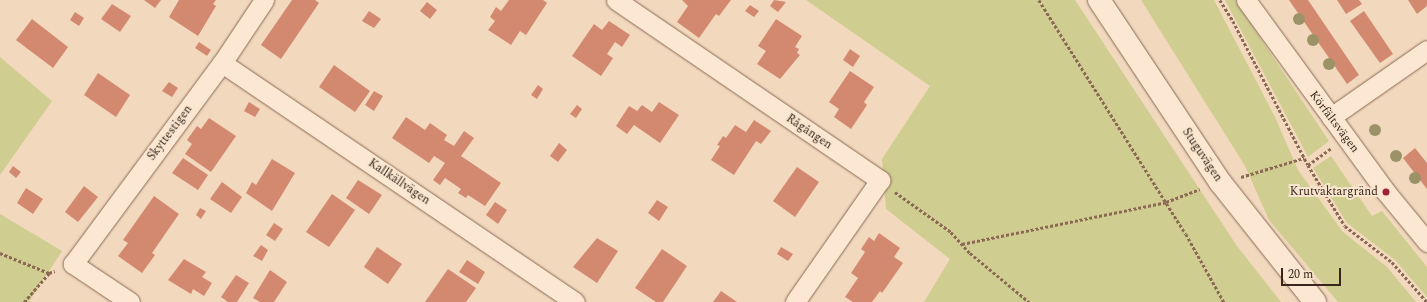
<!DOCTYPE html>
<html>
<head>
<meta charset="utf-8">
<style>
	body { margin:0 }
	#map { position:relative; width:1427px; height:302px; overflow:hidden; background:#f2d9be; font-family:Spectral,serif }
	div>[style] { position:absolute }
	.green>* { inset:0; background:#d0cd91 }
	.building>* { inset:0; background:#d38970 }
	.path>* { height:2.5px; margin-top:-1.25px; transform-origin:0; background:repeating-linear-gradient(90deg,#8b6955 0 3px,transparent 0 5px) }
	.roads { filter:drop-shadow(0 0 1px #8b6955) drop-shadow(0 0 1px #8b6955) }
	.minor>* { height:19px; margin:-9.5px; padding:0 9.5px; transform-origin:9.5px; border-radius:9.5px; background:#fce8d2 }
	.secondary>* { height:22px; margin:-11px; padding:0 11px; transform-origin:11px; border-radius:11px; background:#fce8d2 }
	.trees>* { width:12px; height:12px; margin:-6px; border-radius:50%; background:#9b9267 }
	.dots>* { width:11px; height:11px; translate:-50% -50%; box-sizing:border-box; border:2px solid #f8e5ce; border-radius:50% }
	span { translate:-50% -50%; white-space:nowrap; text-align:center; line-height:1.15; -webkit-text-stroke:4px #f8e5ce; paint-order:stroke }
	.street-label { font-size:12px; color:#39251b }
	.poi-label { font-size:12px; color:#39251b }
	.right { translate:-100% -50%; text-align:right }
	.scale { position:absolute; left:1281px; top:268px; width:60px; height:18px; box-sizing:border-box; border:2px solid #39251b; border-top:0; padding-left:5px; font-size:12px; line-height:14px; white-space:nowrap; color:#39251b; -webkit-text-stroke:3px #f8e5ce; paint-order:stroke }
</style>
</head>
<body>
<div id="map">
	<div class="green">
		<i style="clip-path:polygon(806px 0,1075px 0,1237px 246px,1281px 302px,924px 302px,950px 259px,886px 209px,882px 159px,930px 86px)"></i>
		<i style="clip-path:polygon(1141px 0,1214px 0,1275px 117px,1298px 170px,1343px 232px,1387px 267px,1416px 302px,1338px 302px,1269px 220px,1245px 166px)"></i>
		<i style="clip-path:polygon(1225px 0,1235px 0,1329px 141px,1308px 157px)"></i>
		<i style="clip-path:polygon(0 57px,52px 101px,0 175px)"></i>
		<i style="clip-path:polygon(1331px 156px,1372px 216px,1382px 211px,1427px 267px,1427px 297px,1395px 260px,1347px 223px,1313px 168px)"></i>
		<i style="clip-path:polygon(0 214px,62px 251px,29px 302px,0 302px)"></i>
	</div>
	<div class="building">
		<i style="clip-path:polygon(144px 0,161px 0,155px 8px)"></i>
		<i style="clip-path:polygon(179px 0,216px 0,213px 4px,216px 6px,198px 36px,169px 17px)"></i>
		<i style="clip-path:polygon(292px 0,315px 0,319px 3px,281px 59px,261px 45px)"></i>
		<i style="clip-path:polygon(509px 0,543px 0,547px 3px,526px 35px,520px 31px,511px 45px,488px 30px,495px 21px,490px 17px,496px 7px,501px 11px)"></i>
		<i style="clip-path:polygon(682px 0,731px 0,719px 16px,716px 14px,699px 38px,677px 22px,688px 6px)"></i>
		<i style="clip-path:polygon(774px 0,786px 2px,778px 12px,770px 6px)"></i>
		<i style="clip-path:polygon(1289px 0,1308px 0,1359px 75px,1347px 84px)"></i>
		<i style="clip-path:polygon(1337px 0,1359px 0,1362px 4px,1346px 14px)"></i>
		<i style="clip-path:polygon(1408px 0,1427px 0,1427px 6px,1417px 14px)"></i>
		<i style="clip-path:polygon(427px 2px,437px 10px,430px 19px,420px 11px)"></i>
		<i style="clip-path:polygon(112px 4px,131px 16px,120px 32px,101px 19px)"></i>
		<i style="clip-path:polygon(750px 5px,759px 11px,754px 17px,745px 11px)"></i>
		<i style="clip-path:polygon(369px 11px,381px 19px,374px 28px,362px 21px)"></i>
		<i style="clip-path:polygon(1364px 11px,1393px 54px,1380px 63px,1350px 21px)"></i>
		<i style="clip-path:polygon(75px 12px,84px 18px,79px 26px,70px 20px)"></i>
		<i style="clip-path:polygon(32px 19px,68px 47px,53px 68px,16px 40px)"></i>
		<i style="clip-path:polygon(776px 19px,802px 36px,795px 47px,799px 49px,797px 53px,800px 55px,780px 79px,757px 64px,766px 51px,758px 46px)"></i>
		<i style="clip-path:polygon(609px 21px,630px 35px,622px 47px,615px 42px,607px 54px,613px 58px,601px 76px,572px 56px,594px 24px,602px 30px)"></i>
		<i style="clip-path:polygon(199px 42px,211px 50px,207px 56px,195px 48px)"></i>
		<i style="clip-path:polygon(850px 49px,860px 56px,853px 67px,843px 60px)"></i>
		<i style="clip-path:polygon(334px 65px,370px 91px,355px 112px,319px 87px)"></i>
		<i style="clip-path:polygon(850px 71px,874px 87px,864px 102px,867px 105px,851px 129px,834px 117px,839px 109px,829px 102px)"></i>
		<i style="clip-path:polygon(98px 73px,130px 95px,116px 117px,84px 95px)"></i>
		<i style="clip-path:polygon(169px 82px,178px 88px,172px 97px,162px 91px)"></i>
		<i style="clip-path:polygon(538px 85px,543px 89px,537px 99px,531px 95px)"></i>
		<i style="clip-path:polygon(374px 91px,383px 96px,374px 111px,365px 105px)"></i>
		<i style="clip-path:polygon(249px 102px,260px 109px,255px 117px,244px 111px)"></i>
		<i style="clip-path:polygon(659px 102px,679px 115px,660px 143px,634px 125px,627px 134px,616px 126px,629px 106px,637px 111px,642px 105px,652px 112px)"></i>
		<i style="clip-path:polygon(577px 105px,582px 109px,576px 118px,570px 114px)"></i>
		<i style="clip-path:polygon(406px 117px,425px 130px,430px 123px,447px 135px,444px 140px,454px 146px,464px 131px,474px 138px,461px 156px,501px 183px,485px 206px,468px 195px,466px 198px,458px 193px,461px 189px,445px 178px,440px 185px,433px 180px,445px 163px,434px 156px,429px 163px,392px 138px)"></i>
		<i style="clip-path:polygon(209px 118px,236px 136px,211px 172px,185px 154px,192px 144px,187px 140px,197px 126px,201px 129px)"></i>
		<i style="clip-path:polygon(754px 120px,771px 131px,761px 144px,756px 141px,734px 175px,711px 160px,720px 146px,717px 145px,723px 136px,726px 138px,735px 125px,746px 132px)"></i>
		<i style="clip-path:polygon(559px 143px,567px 150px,558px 162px,550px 156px)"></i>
		<i style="clip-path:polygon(1415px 148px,1427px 163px,1427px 189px,1403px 158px)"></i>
		<i style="clip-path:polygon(183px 158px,208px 175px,198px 190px,172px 173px)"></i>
		<i style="clip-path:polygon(272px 159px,295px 173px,272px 211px,246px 193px,252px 182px,256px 185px)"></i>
		<i style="clip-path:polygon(13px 166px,21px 172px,16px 178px,9px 172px)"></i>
		<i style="clip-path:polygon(797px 167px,819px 182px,795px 217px,773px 201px)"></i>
		<i style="clip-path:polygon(358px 180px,382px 195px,369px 214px,346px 198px)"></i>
		<i style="clip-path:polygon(222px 182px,242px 197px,231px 213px,210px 199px)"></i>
		<i style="clip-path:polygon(84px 186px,98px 197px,78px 222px,65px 212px)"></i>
		<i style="clip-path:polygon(26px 188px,43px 199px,33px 214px,17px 203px)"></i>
		<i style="clip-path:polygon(332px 194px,355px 210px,329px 247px,306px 232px)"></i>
		<i style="clip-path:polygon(154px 196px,179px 214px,152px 253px,155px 255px,142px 273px,118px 256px,128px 243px,123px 240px)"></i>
		<i style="clip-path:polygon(657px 200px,668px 207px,659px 221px,648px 213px)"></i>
		<i style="clip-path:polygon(495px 202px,507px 210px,498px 224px,486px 215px)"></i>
		<i style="clip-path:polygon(200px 208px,206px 211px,201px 219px,196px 215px)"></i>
		<i style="clip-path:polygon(274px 223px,283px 229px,275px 241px,266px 235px)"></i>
		<i style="clip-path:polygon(879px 233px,900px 248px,894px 257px,903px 263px,882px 293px,880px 291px,872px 302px,853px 302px,845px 297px,858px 278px,851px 273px,865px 252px,861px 249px,869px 237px,874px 241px)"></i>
		<i style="clip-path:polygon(597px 238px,618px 251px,597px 283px,573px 267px)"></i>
		<i style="clip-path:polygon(261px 245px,268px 250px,262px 261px,253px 256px)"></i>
		<i style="clip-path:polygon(377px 247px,402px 264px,388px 284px,364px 267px)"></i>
		<i style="clip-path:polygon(781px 247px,793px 254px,788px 261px,777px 254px)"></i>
		<i style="clip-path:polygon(662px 249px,687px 266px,663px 302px,656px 302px,635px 288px)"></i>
		<i style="clip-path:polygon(184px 259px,206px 272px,202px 277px,212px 283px,204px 296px,193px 289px,191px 294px,168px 280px)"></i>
		<i style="clip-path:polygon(467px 260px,485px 272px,478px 284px,459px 272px)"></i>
		<i style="clip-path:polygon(448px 269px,476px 288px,466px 302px,425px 302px)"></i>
		<i style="clip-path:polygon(270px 270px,287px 282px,274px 302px,260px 302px,253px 298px)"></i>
		<i style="clip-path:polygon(236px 275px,249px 283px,237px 302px,228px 302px,221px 297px)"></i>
		<i style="clip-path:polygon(721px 291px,737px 302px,713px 302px)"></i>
	</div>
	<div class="path">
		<i style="left:1039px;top:0;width:276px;rotate:57.9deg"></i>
		<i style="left:1186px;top:234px;width:78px;rotate:60.8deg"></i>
		<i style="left:1220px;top:0;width:25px;rotate:58deg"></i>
		<i style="left:1233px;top:21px;width:162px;rotate:62.5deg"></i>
		<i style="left:1308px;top:165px;width:71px;rotate:58.8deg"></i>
		<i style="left:1345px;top:226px;width:59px;rotate:37.5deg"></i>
		<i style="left:1392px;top:262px;width:53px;rotate:48.8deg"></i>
		<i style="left:1308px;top:165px;width:29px;rotate:-36deg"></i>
		<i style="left:1241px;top:177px;width:66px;rotate:-16.8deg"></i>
		<i style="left:895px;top:192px;width:69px;rotate:35.5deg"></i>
		<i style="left:951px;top:232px;width:28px;rotate:48deg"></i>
		<i style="left:970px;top:253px;width:77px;rotate:39.7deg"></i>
		<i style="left:962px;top:244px;width:208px;rotate:-11.6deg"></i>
		<i style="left:1166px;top:202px;width:36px;rotate:-21deg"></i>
		<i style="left:0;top:253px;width:53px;rotate:22.2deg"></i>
		<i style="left:49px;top:273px;width:6px;rotate:-18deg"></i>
		<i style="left:24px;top:302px;width:38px;rotate:-49deg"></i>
	</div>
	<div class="roads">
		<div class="minor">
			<i style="left:616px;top:0;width:320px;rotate:34.3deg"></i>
			<i style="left:880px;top:180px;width:149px;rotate:124.9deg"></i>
			<i style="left:1246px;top:0;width:238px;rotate:53.9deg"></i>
			<i style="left:1386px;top:192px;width:65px;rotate:50.6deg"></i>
			<i style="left:222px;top:63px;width:426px;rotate:34.1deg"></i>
			<i style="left:1331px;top:117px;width:117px;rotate:-34.9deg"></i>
			<i style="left:130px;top:302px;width:69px;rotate:-146.3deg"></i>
			<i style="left:73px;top:264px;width:250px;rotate:-53.5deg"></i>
			<i style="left:222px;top:63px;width:76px;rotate:-56.3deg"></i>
		</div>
		<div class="secondary">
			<i style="left:1099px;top:0;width:219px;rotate:56.4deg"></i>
			<i style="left:1220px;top:182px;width:153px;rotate:51.6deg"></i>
		</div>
	</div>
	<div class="trees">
		<i style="left:1299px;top:19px"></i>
		<i style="left:1313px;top:40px"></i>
		<i style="left:1329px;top:64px"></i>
		<i style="left:1375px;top:130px"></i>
		<i style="left:1396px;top:156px"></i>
		<i style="left:1415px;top:178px"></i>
	</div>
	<div class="dots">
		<i style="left:1386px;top:192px;background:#a02036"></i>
	</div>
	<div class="street-label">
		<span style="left:1334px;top:122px;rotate:53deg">Körfältsvägen</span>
		<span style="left:809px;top:132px;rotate:34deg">Rågången</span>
		<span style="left:170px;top:133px;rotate:-53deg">Skyttestigen</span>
		<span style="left:1202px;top:155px;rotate:56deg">Stuguvägen</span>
		<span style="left:399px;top:182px;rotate:34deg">Kallkällvägen</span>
	</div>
	<div class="poi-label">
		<span class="right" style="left:1378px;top:192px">Krutvaktargränd</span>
	</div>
	<div class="scale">20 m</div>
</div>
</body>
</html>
